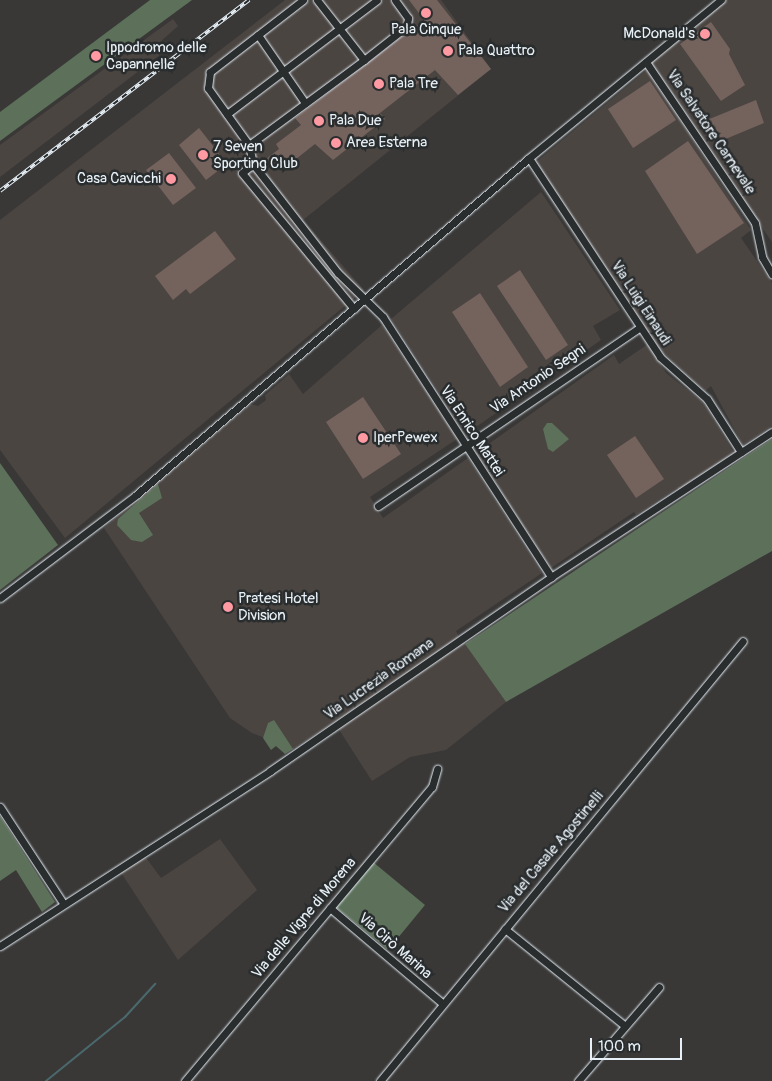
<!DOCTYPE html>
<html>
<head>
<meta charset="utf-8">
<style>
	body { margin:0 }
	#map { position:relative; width:772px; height:1081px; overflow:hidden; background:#393837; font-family:Pangolin,sans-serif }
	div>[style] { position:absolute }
	.built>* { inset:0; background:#4b4542 }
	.green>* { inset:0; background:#5c705a }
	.stream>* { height:2px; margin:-1px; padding:0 1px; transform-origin:1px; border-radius:1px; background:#4a696c }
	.building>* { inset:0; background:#74625d }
	.roads { filter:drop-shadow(0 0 1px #e8f1f8) drop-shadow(0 0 1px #e8f1f8) }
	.minor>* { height:7px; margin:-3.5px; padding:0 3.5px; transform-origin:3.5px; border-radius:3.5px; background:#2a2d2e }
	.rail>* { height:4px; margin-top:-2px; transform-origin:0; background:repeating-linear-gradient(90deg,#2a2d2e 0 5.5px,#e8f1f8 0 11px); box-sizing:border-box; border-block:1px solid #e8f1f8 }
	.dots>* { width:14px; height:14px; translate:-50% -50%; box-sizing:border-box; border:2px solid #2a2d2e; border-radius:50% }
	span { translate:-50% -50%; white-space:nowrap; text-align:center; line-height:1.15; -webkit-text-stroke:5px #2a2d2e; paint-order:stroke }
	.poi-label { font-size:15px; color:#e8f1f8 }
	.right { translate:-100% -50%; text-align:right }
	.left { translate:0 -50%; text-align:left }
	.street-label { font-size:15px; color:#e8f1f8 }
	.scale { position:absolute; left:590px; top:1038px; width:92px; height:22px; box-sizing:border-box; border:2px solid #e8f1f8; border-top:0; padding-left:6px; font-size:15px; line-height:18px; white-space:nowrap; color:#e8f1f8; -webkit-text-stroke:4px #2a2d2e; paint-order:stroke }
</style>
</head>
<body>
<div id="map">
	<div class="built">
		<i style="clip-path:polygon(285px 0,441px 0,491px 69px,303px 220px,364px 290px,65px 538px,0 450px,0 220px)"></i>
		<i style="clip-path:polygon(725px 0,772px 0,772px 242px,649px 63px)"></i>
		<i style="clip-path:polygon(173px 19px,178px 26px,159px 43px,165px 51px,0 177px,0 145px)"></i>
		<i style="clip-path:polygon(647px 70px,751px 230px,741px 238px,772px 283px,772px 426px,743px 445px,711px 386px,705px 391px,657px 347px,536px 162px)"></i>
		<i style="clip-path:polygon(541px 192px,620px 310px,593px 326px,601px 340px,466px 434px,391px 319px)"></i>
		<i style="clip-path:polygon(382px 325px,457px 439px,370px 497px,383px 518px,468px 458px,542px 573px,456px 631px,459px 637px,416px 668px,293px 749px,252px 733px,230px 718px,104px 528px,251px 404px,258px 406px,266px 400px,265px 395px,289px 374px,303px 394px)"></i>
		<i style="clip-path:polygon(648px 344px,666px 373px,703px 402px,734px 453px,680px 491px,677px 488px,636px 515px,634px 512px,551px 568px,476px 453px,614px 355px,619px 364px)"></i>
		<i style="clip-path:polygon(464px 642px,506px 702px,446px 750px,410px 757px,372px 781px,338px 728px)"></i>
		<i style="clip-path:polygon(220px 839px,257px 890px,178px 960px,120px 871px,144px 855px,161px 878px)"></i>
	</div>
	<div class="green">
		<i style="clip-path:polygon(150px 0,192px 0,0 141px,0 112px)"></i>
		<i style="clip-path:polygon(552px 423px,569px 439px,553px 452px,548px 449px,543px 429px,547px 423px)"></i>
		<i style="clip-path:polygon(772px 439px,772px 551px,506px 702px,465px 644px)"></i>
		<i style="clip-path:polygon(0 463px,58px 545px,0 590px)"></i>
		<i style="clip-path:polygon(158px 484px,162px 498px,139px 513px,153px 535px,142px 542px,131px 540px,117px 525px,118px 519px)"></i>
		<i style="clip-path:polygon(274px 720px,293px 749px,285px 754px,276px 746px,271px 750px,263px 738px,268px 723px)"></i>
		<i style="clip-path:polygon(0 816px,55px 902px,42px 912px,16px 870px,0 881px)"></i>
		<i style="clip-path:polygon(373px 862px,425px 905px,388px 950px,336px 907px)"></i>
	</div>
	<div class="stream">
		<i style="left:46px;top:1081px;width:102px;rotate:-39deg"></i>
		<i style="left:125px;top:1017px;width:45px;rotate:-47.7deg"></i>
	</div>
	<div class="building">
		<i style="clip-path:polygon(409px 0,437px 0,491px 69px,458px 95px,435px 70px,380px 113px,385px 119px,333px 160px,315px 144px,291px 163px,287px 159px,274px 170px,266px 159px,279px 149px,276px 144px,301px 125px,295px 118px,424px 20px)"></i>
		<i style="clip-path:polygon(711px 22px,730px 49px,729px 54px,745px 85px,721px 101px,680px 44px)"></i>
		<i style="clip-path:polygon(650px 81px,676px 120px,633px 148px,608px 109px)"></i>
		<i style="clip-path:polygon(756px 100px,764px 123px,716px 143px,707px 120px)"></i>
		<i style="clip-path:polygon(199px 128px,227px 164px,206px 180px,179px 145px)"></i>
		<i style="clip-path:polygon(688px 141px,744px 223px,697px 254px,645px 171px)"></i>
		<i style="clip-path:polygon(169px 153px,196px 188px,173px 205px,146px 170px)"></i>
		<i style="clip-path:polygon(215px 231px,236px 259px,190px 294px,186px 289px,173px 300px,155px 276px)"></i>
		<i style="clip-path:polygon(520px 270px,568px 345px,546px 360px,497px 286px)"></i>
		<i style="clip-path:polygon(480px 293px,528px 367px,500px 387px,452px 312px)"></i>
		<i style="clip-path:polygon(363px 397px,401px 454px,363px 479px,326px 422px)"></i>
		<i style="clip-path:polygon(635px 436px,664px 479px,636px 498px,607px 455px)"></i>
	</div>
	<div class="roads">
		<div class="minor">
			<i style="left:303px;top:0;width:118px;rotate:142.3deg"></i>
			<i style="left:210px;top:72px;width:16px;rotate:97deg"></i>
			<i style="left:208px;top:88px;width:70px;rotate:54.3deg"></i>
			<i style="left:249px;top:145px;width:19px;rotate:78deg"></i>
			<i style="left:253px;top:164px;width:138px;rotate:52.1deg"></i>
			<i style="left:338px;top:273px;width:63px;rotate:44.4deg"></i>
			<i style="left:383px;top:317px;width:310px;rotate:57.1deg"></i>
			<i style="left:258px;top:35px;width:83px;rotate:55.3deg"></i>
			<i style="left:364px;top:60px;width:55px;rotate:-38.3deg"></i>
			<i style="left:407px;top:26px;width:8px;rotate:-83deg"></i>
			<i style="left:408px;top:18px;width:22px;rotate:-126deg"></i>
			<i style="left:646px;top:62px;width:194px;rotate:55.9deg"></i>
			<i style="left:755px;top:223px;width:35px;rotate:78deg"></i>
			<i style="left:762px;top:257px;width:20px;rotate:60deg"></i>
			<i style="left:227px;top:114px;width:188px;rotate:-37.2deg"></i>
			<i style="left:249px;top:145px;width:143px;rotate:-36.5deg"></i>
			<i style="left:364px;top:60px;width:76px;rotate:-128.1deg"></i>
			<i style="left:529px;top:158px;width:238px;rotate:56.6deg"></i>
			<i style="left:660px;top:357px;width:63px;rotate:41.8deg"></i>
			<i style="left:707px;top:399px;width:63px;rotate:57.3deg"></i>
			<i style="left:253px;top:164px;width:14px;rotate:141deg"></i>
			<i style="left:242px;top:173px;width:176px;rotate:50.5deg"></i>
			<i style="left:378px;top:506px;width:317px;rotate:-34.3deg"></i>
			<i style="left:0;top:598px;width:171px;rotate:-37.1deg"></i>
			<i style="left:136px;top:495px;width:518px;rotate:-40.61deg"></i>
			<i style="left:529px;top:158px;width:249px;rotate:-39.5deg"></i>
			<i style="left:0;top:807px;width:115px;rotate:56.7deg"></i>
			<i style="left:330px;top:908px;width:148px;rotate:40.3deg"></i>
			<i style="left:505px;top:929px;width:154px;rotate:38.9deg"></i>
			<i style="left:0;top:946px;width:322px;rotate:-32.9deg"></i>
			<i style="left:270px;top:771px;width:341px;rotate:-34.6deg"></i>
			<i style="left:551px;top:577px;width:264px;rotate:-33.3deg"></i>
			<i style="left:185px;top:1081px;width:384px;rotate:-50deg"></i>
			<i style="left:432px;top:787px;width:19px;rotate:-74deg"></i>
			<i style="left:380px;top:1081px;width:570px;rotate:-50.48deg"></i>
			<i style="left:578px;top:1081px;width:124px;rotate:-49.2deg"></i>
		</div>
	</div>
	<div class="rail">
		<i style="left:0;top:191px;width:314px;rotate:-37.5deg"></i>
	</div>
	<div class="dots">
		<i style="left:426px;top:13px;background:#ff9aa2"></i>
		<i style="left:705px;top:34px;background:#ff9aa2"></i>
		<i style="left:448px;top:51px;background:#ff9aa2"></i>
		<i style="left:96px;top:56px;background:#ff9aa2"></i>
		<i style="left:379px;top:84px;background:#ff9aa2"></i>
		<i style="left:319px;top:121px;background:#ff9aa2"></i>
		<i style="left:336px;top:143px;background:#ff9aa2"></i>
		<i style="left:203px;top:155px;background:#ff9aa2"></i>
		<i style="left:171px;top:179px;background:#ff9aa2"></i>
		<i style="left:363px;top:438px;background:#ff9aa2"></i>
		<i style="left:228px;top:607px;background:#ff9aa2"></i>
	</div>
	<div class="poi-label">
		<span style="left:426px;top:30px">Pala Cinque</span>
		<span class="right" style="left:695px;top:34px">McDonald's</span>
		<span class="left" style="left:106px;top:56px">Ippodromo delle<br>Capannelle</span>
		<span class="left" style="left:458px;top:51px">Pala Quattro</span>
		<span class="left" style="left:389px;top:84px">Pala Tre</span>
		<span class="left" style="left:329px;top:121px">Pala Due</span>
		<span class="left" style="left:346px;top:143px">Area Esterna</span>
		<span class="left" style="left:213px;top:155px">7 Seven<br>Sporting Club</span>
		<span class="right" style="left:161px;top:179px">Casa Cavicchi</span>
		<span class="left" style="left:373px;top:438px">IperPewex</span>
		<span class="left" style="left:238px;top:607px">Pratesi Hotel<br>Division</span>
	</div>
	<div class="street-label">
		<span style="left:711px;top:132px;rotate:56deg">Via Salvatore Carnevale</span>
		<span style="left:641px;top:303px;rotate:57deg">Via Luigi Einaudi</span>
		<span style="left:538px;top:379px;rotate:-34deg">Via Antonio Segni</span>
		<span style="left:472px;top:431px;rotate:57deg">Via Enrico Mattei</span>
		<span style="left:379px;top:679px;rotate:-35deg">Via Lucrezia Romana</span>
		<span style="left:551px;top:852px;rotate:-50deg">Via del Casale Agostinelli</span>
		<span style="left:304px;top:918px;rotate:-50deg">Via delle Vigne di Morena</span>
		<span style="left:395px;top:946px;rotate:41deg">Via Cirò Marina</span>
	</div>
	<div class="scale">100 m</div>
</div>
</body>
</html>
